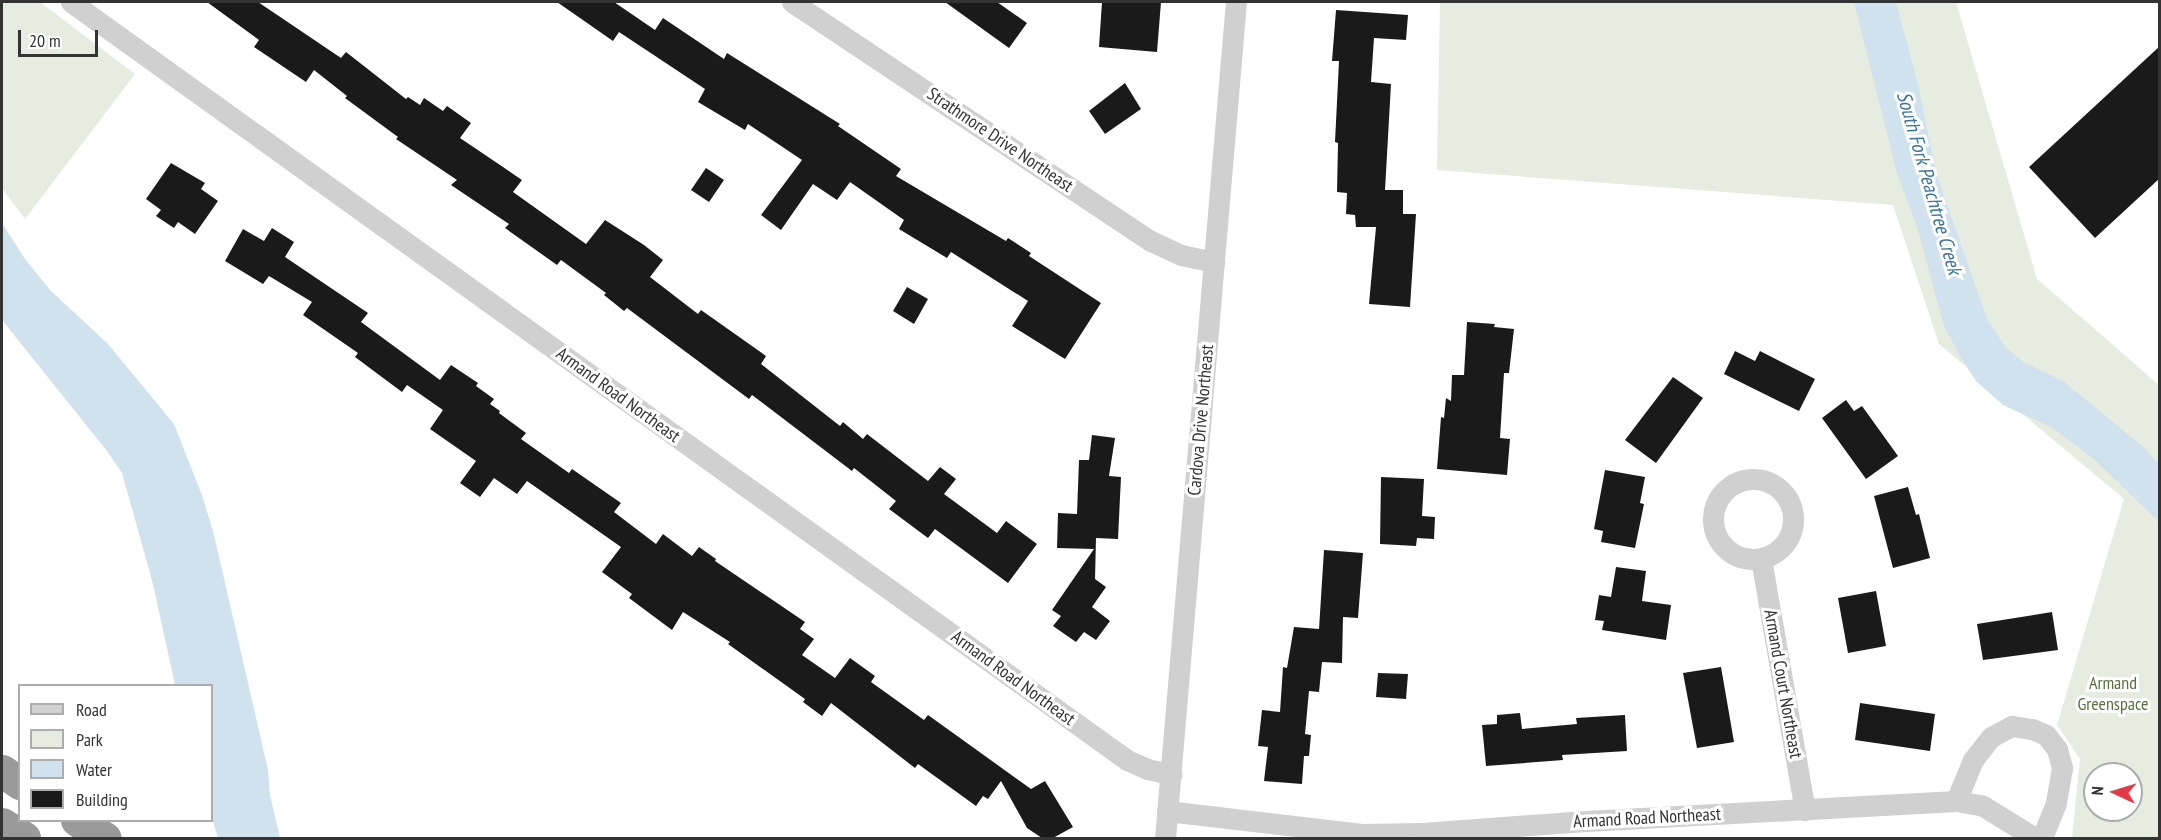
<!DOCTYPE html>
<html>
<head>
<meta charset="utf-8">
<style>
	body { margin:0 }
	#map { position:relative; width:2161px; height:840px; overflow:hidden; background:#fff; font-family:"PT Sans Narrow",sans-serif }
	div>[style] { position:absolute }
	.green>* { inset:0; background:#e6ecdf }
	.water>* { inset:0; background:#cfe2ee }
	.building>* { inset:0; background:#1a1a1a }
	.minor>* { height:21px; margin:-10.5px; padding:0 10.5px; transform-origin:10.5px; border-radius:10.5px; background:#d0d0d0 }
	.minor>.ring { margin:-10.5px; padding:0; box-sizing:content-box; background:none; border:21px solid #d0d0d0; border-radius:50% }
	.motorway>* { height:33px; margin:-16.5px; padding:0 16.5px; transform-origin:16.5px; border-radius:16.5px; background:#9a9a9a }
	span { translate:-50% -50%; white-space:nowrap; text-align:center; line-height:1.15; -webkit-text-stroke:6px #fff; paint-order:stroke }
	.street-label { font-size:18px; color:#333 }
	.park-label { font-size:18px; color:#56703f }
	.water-label { font-size:20px; color:#3f7597; font-style:italic }
	.frame { position:absolute; inset:0; border:3px solid #333; pointer-events:none }
	.legend { position:absolute; left:18px; top:684px; width:195px; height:138px; box-sizing:border-box; background:#fff; border:2px solid #adadad; margin:0; padding:8px 10px; list-style:none; font-size:18px; color:#333 }
	.legend li { display:flex; align-items:center; gap:12px; height:30px }
	.legend b { width:30px; border:2px solid #adadad }
	.north { position:absolute; left:2083px; top:762px; width:60px; height:60px; box-sizing:border-box; background:#fff; border:2px solid #adadad; border-radius:50%; rotate:274deg; font-size:16px; font-weight:700; line-height:24px; text-align:center; color:#333 }
	.north::after { content:''; display:block; margin:auto; width:21px; height:27px; background:#e63946; clip-path:polygon(50% 0,100% 100%,50% 72%,0 100%) }
	.scale { position:absolute; left:18px; top:30px; width:80px; height:27px; box-sizing:border-box; border:3px solid #333; border-top:0; padding-left:8px; font-size:18px; line-height:21px; white-space:nowrap; color:#333; -webkit-text-stroke:4px #fff; paint-order:stroke }
</style>
</head>
<body>
<div id="map">
	<div class="green">
		<i style="clip-path:polygon(2px 2px,40px 2px,135px 74px,25px 219px,2px 188px)"></i>
		<i style="clip-path:polygon(evenodd,1440px 2px,1956px 2px,2037px 279px,2159px 385px,2159px 838px,2072px 838px,2080px 759px,2057px 725px,2124px 499px,1939px 344px,1893px 205px,1437px 170px,1440px 2px,2095px 774px,2131px 774px,2131px 810px,2095px 810px,2095px 774px)"></i>
	</div>
	<div class="water">
		<i style="clip-path:polygon(1854px 2px,1896px 2px,1919px 89px,1936px 173px,1987px 319px,2006px 348px,2025px 363px,2063px 381px,2142px 446px,2159px 464px,2159px 522px,2094px 459px,2053px 428px,2003px 405px,1976px 381px,1961px 358px,1944px 326px,1917px 227px,1897px 173px)"></i>
		<i style="clip-path:polygon(2px 223px,25px 259px,50px 290px,108px 344px,174px 424px,203px 498px,214px 535px,268px 770px,270px 795px,280px 838px,218px 838px,212px 818px,212px 686px,175px 685px,153px 584px,122px 473px,107px 451px,2px 320px)"></i>
	</div>
	<div class="building">
		<i style="clip-path:polygon(207px 2px,258px 2px,341px 58px,346px 52px,406px 99px,408px 97px,420px 105px,424px 98px,443px 111px,447px 106px,471px 123px,460px 138px,522px 180px,513px 192px,586px 244px,605px 220px,644px 245px,663px 260px,650px 277px,698px 314px,701px 310px,766px 356px,761px 364px,840px 426px,843px 422px,863px 439px,867px 434px,928px 481px,940px 467px,956px 479px,944px 494px,997px 533px,1006px 521px,1037px 544px,1008px 583px,935px 529px,928px 538px,889px 509px,896px 501px,854px 468px,852px 471px,752px 395px,749px 399px,627px 308px,624px 311px,604px 295px,606px 293px,561px 260px,557px 265px,505px 228px,509px 224px,451px 185px,457px 180px,396px 139px,398px 137px,345px 98px,347px 96px,314px 70px,306px 82px,254px 47px,259px 40px)"></i>
		<i style="clip-path:polygon(557px 2px,614px 2px,655px 30px,663px 18px,724px 59px,727px 53px,840px 124px,838px 126px,901px 169px,896px 176px,1006px 241px,1008px 238px,1031px 253px,1029px 256px,1101px 303px,1065px 359px,1012px 326px,1028px 301px,951px 252px,947px 258px,899px 229px,904px 220px,850px 182px,837px 200px,813px 184px,781px 230px,761px 215px,802px 160px,748px 124px,745px 130px,698px 102px,705px 89px,619px 32px,613px 41px)"></i>
		<i style="clip-path:polygon(945px 2px,997px 2px,1027px 23px,1009px 48px)"></i>
		<i style="clip-path:polygon(1102px 2px,1161px 2px,1157px 52px,1099px 47px)"></i>
		<i style="clip-path:polygon(1336px 10px,1408px 15px,1406px 40px,1374px 38px,1371px 82px,1391px 84px,1385px 190px,1403px 190px,1403px 214px,1416px 214px,1410px 307px,1369px 304px,1376px 227px,1356px 227px,1355px 215px,1346px 214px,1347px 193px,1337px 192px,1338px 143px,1335px 142px,1339px 61px,1332px 61px)"></i>
		<i style="clip-path:polygon(2160px 46px,2160px 178px,2095px 238px,2029px 167px)"></i>
		<i style="clip-path:polygon(1125px 83px,1141px 109px,1105px 134px,1089px 111px)"></i>
		<i style="clip-path:polygon(171px 163px,205px 183px,201px 189px,218px 201px,195px 234px,178px 222px,174px 228px,156px 216px,161px 210px,146px 199px)"></i>
		<i style="clip-path:polygon(706px 168px,724px 180px,709px 202px,691px 190px)"></i>
		<i style="clip-path:polygon(272px 228px,294px 242px,285px 257px,368px 313px,361px 322px,440px 380px,451px 365px,478px 383px,476px 386px,494px 399px,490px 404px,500px 411px,499px 413px,526px 433px,521px 439px,569px 473px,572px 469px,621px 503px,614px 512px,656px 544px,663px 534px,692px 556px,699px 547px,716px 559px,715px 561px,805px 622px,800px 629px,814px 639px,802px 655px,835px 678px,850px 658px,875px 676px,871px 682px,924px 720px,928px 715px,1031px 789px,1045px 781px,1073px 827px,1053px 838px,1042px 838px,1027px 828px,1001px 781px,988px 799px,983px 796px,976px 806px,918px 764px,915px 768px,831px 703px,822px 716px,803px 702px,805px 699px,728px 644px,730px 642px,683px 612px,672px 630px,629px 598px,632px 594px,602px 572px,621px 547px,527px 481px,517px 494px,494px 478px,480px 497px,460px 483px,476px 461px,430px 429px,443px 410px,407px 385px,402px 392px,355px 357px,358px 353px,303px 315px,312px 302px,269px 276px,263px 284px,225px 261px,243px 229px,264px 241px)"></i>
		<i style="clip-path:polygon(907px 287px,928px 299px,914px 324px,893px 311px)"></i>
		<i style="clip-path:polygon(1467px 322px,1495px 324px,1494px 327px,1514px 329px,1509px 373px,1504px 373px,1500px 438px,1510px 439px,1507px 475px,1437px 469px,1441px 417px,1444px 418px,1446px 398px,1451px 401px,1452px 375px,1464px 375px)"></i>
		<i style="clip-path:polygon(1735px 351px,1755px 361px,1760px 351px,1815px 379px,1799px 411px,1724px 374px)"></i>
		<i style="clip-path:polygon(1673px 377px,1703px 398px,1656px 463px,1625px 440px)"></i>
		<i style="clip-path:polygon(1846px 400px,1854px 411px,1862px 406px,1898px 456px,1866px 479px,1822px 418px)"></i>
		<i style="clip-path:polygon(1092px 435px,1115px 438px,1109px 476px,1121px 477px,1118px 539px,1096px 538px,1095px 579px,1106px 587px,1092px 607px,1110px 621px,1096px 640px,1084px 632px,1076px 642px,1053px 626px,1061px 616px,1052px 610px,1094px 549px,1057px 548px,1058px 513px,1077px 514px,1079px 460px,1089px 460px)"></i>
		<i style="clip-path:polygon(1605px 470px,1645px 477px,1640px 503px,1644px 504px,1635px 548px,1601px 542px,1603px 531px,1594px 529px)"></i>
		<i style="clip-path:polygon(1381px 477px,1424px 479px,1422px 516px,1435px 517px,1434px 539px,1417px 538px,1416px 546px,1380px 544px)"></i>
		<i style="clip-path:polygon(1908px 487px,1916px 515px,1919px 514px,1930px 558px,1893px 568px,1874px 496px)"></i>
		<i style="clip-path:polygon(1324px 550px,1363px 553px,1358px 618px,1343px 617px,1342px 663px,1322px 662px,1319px 692px,1309px 691px,1305px 734px,1311px 735px,1309px 756px,1304px 756px,1302px 784px,1264px 781px,1268px 747px,1258px 746px,1262px 710px,1280px 712px,1283px 667px,1287px 668px,1294px 627px,1319px 629px)"></i>
		<i style="clip-path:polygon(1616px 567px,1646px 571px,1642px 601px,1671px 605px,1666px 640px,1602px 630px,1604px 621px,1595px 620px,1599px 595px,1611px 597px)"></i>
		<i style="clip-path:polygon(1876px 591px,1886px 646px,1848px 653px,1838px 598px)"></i>
		<i style="clip-path:polygon(2052px 612px,2058px 650px,1983px 660px,1977px 624px)"></i>
		<i style="clip-path:polygon(1721px 667px,1734px 742px,1697px 748px,1683px 673px)"></i>
		<i style="clip-path:polygon(1378px 673px,1408px 674px,1406px 699px,1376px 697px)"></i>
		<i style="clip-path:polygon(1860px 703px,1935px 714px,1930px 751px,1855px 740px)"></i>
		<i style="clip-path:polygon(1520px 713px,1522px 729px,1577px 724px,1576px 718px,1625px 715px,1627px 751px,1562px 755px,1563px 760px,1486px 766px,1482px 725px,1497px 724px,1497px 715px)"></i>
	</div>
	<div class="minor">
		<i style="left:71px;top:2px;width:1300px;rotate:35.67deg"></i>
		<i style="left:1127px;top:760px;width:22px;rotate:24deg"></i>
		<i style="left:1147px;top:769px;width:25px;rotate:12deg"></i>
		<i style="left:792px;top:2px;width:431px;rotate:33.7deg"></i>
		<i style="left:1151px;top:241px;width:33px;rotate:25deg"></i>
		<i style="left:1181px;top:255px;width:34px;rotate:12deg"></i>
		<i class="ring" style="left:1713px;top:479px;width:59px;height:59px"></i>
		<i style="left:1761px;top:559px;width:255px;rotate:80.1deg"></i>
		<i style="left:1956px;top:801px;width:44px;rotate:-67.5deg"></i>
		<i style="left:1973px;top:760px;width:29px;rotate:-52deg"></i>
		<i style="left:1991px;top:737px;width:24px;rotate:-28deg"></i>
		<i style="left:2012px;top:726px;width:20px;rotate:9deg"></i>
		<i style="left:2032px;top:729px;width:15px;rotate:23deg"></i>
		<i style="left:2046px;top:735px;width:18px;rotate:52deg"></i>
		<i style="left:2057px;top:749px;width:20px;rotate:75deg"></i>
		<i style="left:2062px;top:768px;width:36px;rotate:100deg"></i>
		<i style="left:2056px;top:803px;width:38px;rotate:112deg"></i>
		<i style="left:1167px;top:811px;width:196px;rotate:6.7deg"></i>
		<i style="left:1362px;top:834px;width:60px;rotate:-1deg"></i>
		<i style="left:1422px;top:833px;width:164px;rotate:-4.2deg"></i>
		<i style="left:1586px;top:821px;width:371px;rotate:-3.1deg"></i>
		<i style="left:1956px;top:801px;width:27px;rotate:10deg"></i>
		<i style="left:1983px;top:806px;width:61px;rotate:31.6deg"></i>
		<i style="left:1165px;top:838px;width:839px;rotate:-85.15deg"></i>
	</div>
	<div class="motorway">
		<i style="left:2px;top:771px;width:22px;rotate:34deg"></i>
		<i style="left:77px;top:820px;width:33px;rotate:33deg"></i>
		<i style="left:2px;top:824px;width:26px;rotate:32deg"></i>
	</div>
	<div class="street-label">
		<span style="left:1000px;top:140px;rotate:34deg">Strathmore Drive Northeast</span>
		<span style="left:618px;top:395px;rotate:36deg">Armand Road Northeast</span>
		<span style="left:1201px;top:420px;rotate:-85deg">Cardova Drive Northeast</span>
		<span style="left:1013px;top:678px;rotate:36deg">Armand Road Northeast</span>
		<span style="left:1783px;top:684px;rotate:80deg">Armand Court Northeast</span>
		<span style="left:1647px;top:818px;rotate:-3deg">Armand Road Northeast</span>
	</div>
	<div class="park-label">
		<span style="left:2113px;top:694px">Armand<br>Greenspace</span>
	</div>
	<div class="water-label">
		<span style="left:1929px;top:183px;rotate:74deg">South Fork Peachtree Creek</span>
	</div>
	<div class="frame"></div>
	<ul class="legend">
	<li><b style="height:8px;background:#d0d0d0"></b>Road</li>
	<li><b style="height:16px;background:#e6ecdf"></b>Park</li>
	<li><b style="height:16px;background:#cfe2ee"></b>Water</li>
	<li><b style="height:16px;background:#1a1a1a"></b>Building</li>
	</ul>
	<div class="north">N</div>
	<div class="scale">20 m</div>
</div>
</body>
</html>
